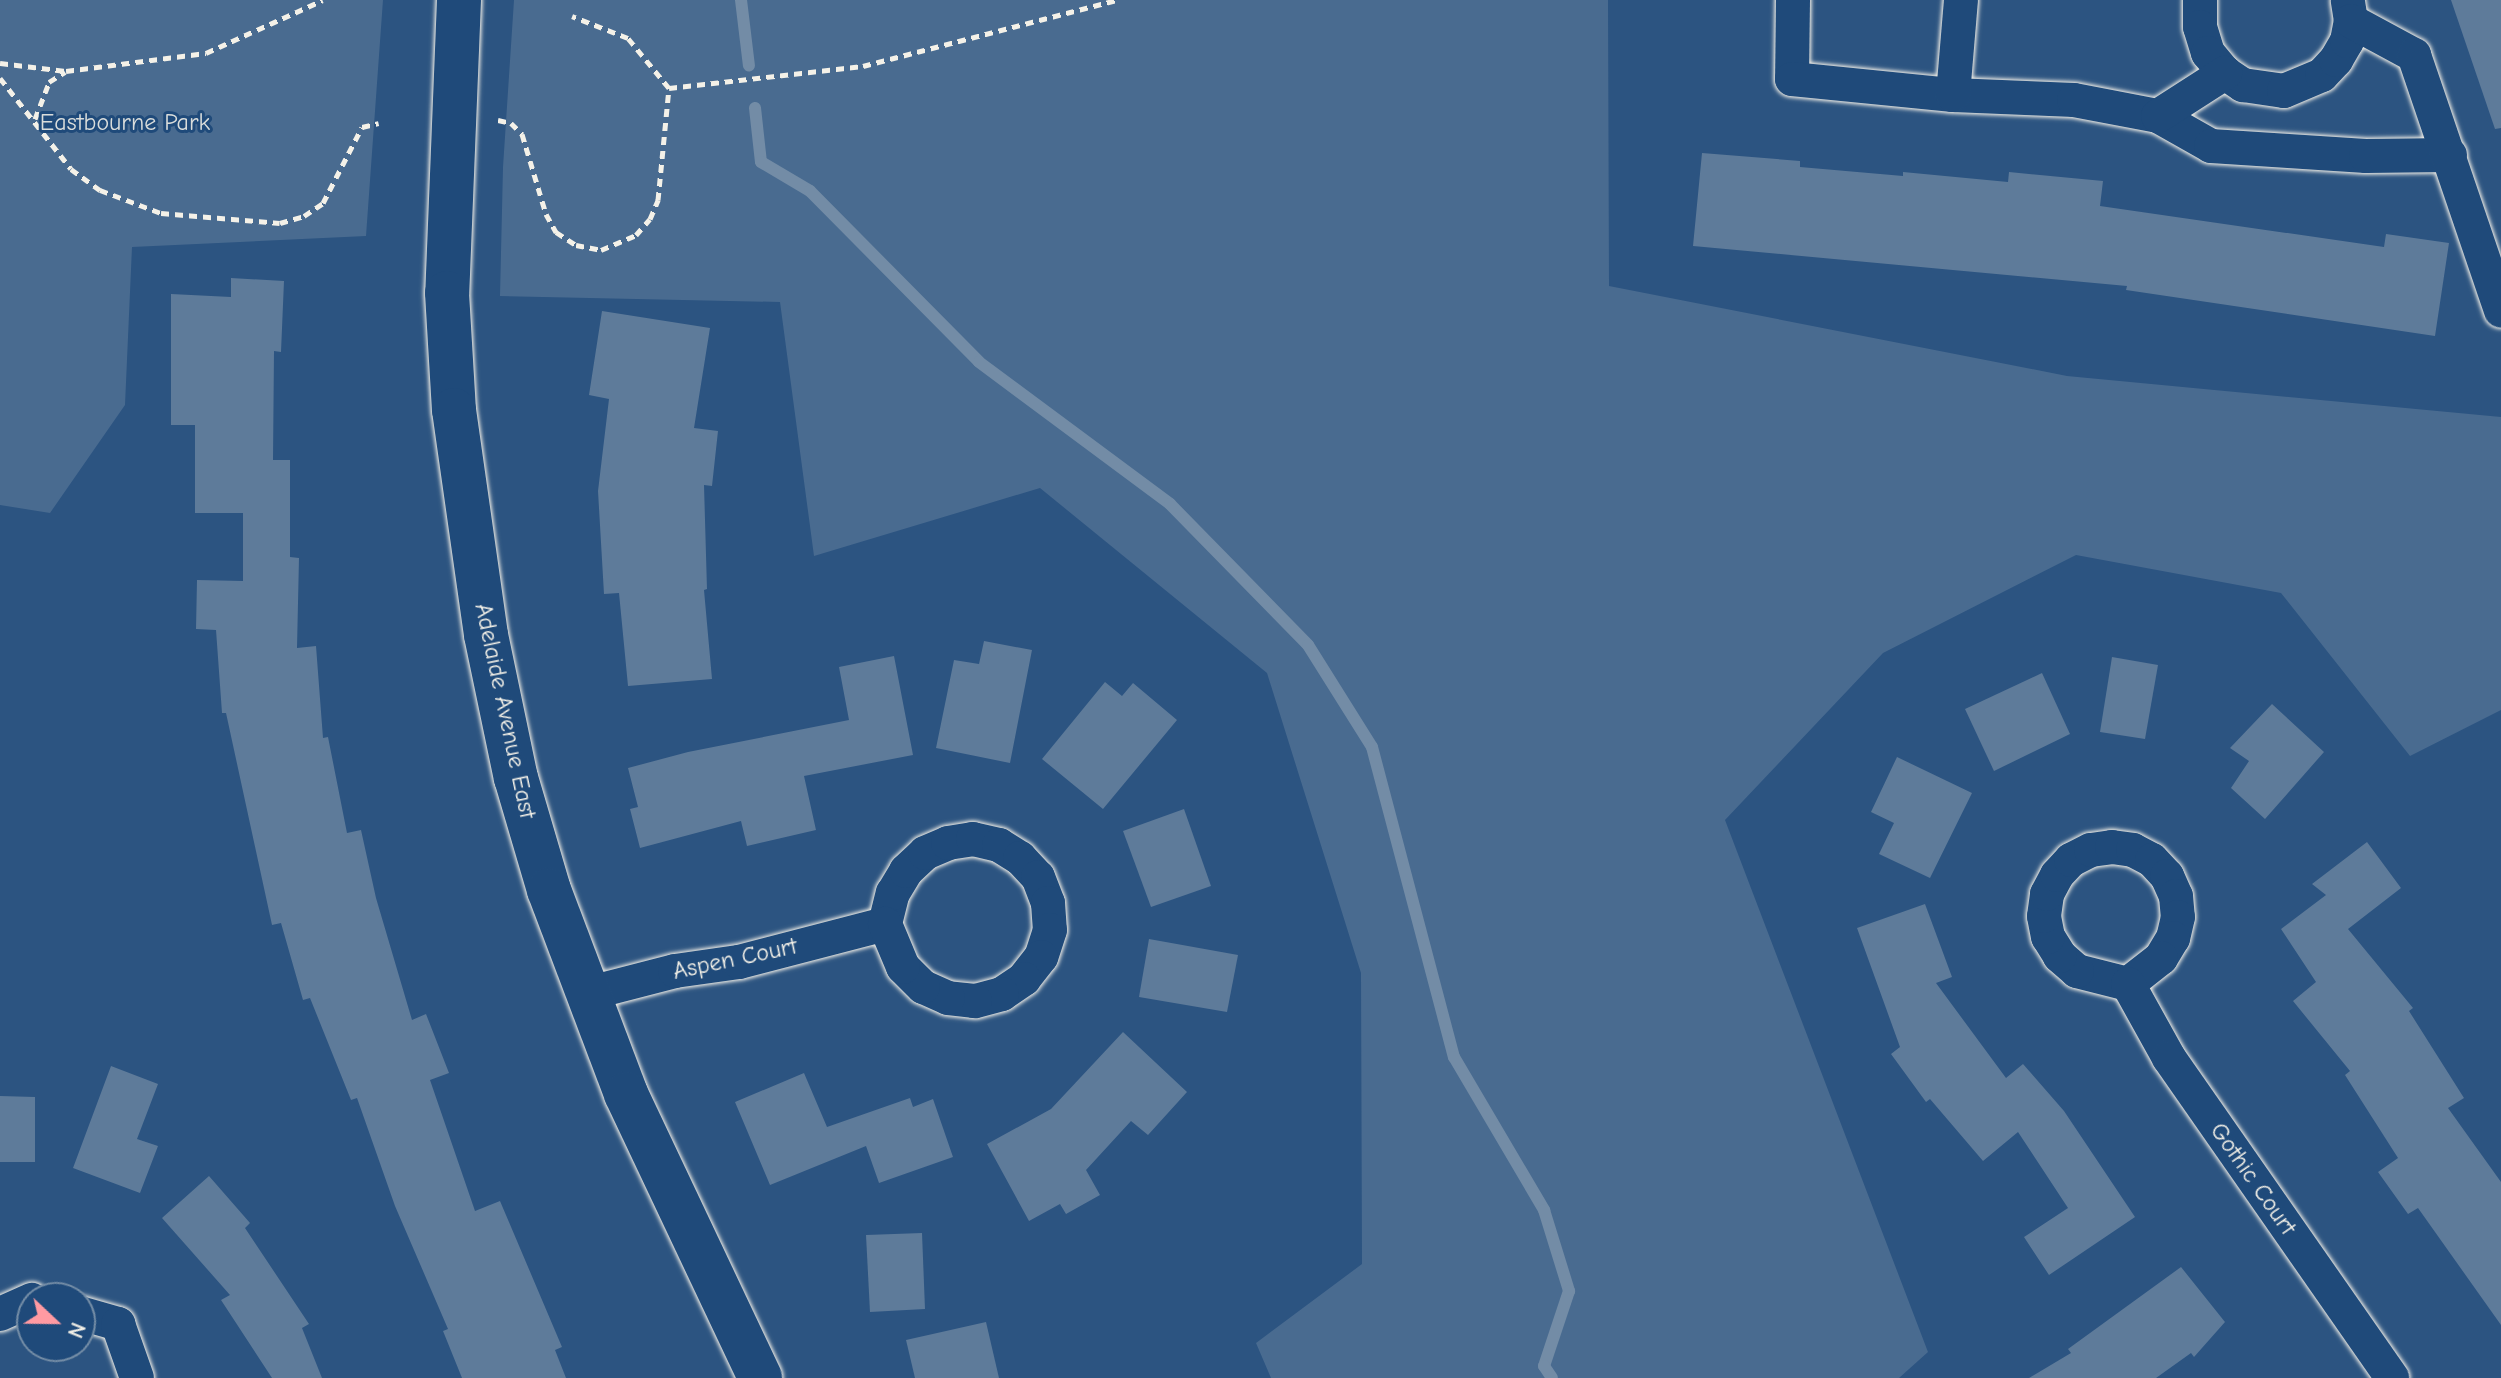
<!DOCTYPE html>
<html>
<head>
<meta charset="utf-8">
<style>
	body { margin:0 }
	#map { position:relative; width:2501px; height:1378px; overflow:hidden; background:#2c5481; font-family:"Comic Neue",sans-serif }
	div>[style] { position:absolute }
	.green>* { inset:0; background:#496b90 }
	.stream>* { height:12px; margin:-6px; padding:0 6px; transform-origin:6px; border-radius:6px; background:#738ca6 }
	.building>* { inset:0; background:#5e7b9a }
	.path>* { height:5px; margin-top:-2.5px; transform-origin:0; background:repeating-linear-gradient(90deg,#f4f1e8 0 8px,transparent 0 14px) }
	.roads { filter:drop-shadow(0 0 2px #f4f1e8) drop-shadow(0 0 2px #f4f1e8) }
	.minor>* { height:34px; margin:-17px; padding:0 17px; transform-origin:17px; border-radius:17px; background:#1f4a7a }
	.secondary>* { height:44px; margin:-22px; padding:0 22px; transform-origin:22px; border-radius:22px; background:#1f4a7a }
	span { translate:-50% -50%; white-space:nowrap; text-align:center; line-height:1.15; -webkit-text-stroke:6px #1f4a7a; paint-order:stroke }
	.park-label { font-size:24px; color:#dadddb }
	.street-label { font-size:24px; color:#f4f1e8 }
	.north { position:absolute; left:16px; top:1282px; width:80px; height:80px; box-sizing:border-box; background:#1f4a7a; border:2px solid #748da6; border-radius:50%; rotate:112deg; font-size:22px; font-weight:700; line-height:32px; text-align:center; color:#f4f1e8 }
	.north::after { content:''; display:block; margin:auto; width:28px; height:36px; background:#ff9aa2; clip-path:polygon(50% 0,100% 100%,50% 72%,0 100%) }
</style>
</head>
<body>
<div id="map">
	<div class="green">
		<i style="clip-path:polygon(0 0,383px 0,366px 236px,132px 247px,125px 405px,50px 513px,0 505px)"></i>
		<i style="clip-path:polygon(514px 0,1608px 0,1609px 286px,2067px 376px,2501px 417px,2501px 710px,2410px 756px,2281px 593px,2076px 555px,1883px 653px,1725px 820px,1928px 1352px,1899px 1378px,1271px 1378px,1256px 1343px,1362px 1264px,1361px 973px,1267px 673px,1040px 488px,814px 556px,780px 302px,500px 296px,503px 167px)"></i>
	</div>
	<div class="stream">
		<i style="left:741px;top:0;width:66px;rotate:83.1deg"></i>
		<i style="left:755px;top:108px;width:54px;rotate:83.7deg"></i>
		<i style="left:761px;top:162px;width:57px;rotate:30.6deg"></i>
		<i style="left:810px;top:191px;width:240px;rotate:45.3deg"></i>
		<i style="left:979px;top:362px;width:238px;rotate:36.6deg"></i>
		<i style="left:1170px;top:504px;width:197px;rotate:45.6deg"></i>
		<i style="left:1308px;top:645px;width:120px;rotate:57.9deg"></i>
		<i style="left:1372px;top:747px;width:321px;rotate:75.2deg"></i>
		<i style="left:1454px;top:1057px;width:178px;rotate:59.5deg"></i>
		<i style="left:1544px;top:1210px;width:85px;rotate:72.8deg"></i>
		<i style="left:1569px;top:1291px;width:79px;rotate:108.4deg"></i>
		<i style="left:1544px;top:1366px;width:14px;rotate:56deg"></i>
	</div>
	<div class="building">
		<i style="clip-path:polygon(2451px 0,2501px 0,2501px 128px,2495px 129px)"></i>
		<i style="clip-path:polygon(1702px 153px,1800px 161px,1800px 167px,1903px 176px,1903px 172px,2008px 182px,2009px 172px,2103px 181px,2100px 206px,2384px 247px,2386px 234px,2449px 243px,2435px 336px,2126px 290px,2127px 286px,1693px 246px)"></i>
		<i style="clip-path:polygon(231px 278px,284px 281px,281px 352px,274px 351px,273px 460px,290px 460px,290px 557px,299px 558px,297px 648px,316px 646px,323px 738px,328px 737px,347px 833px,361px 830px,376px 898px,412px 1020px,426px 1014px,449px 1073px,430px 1080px,475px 1211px,500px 1201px,562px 1347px,555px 1350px,566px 1378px,462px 1378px,443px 1331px,448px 1329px,395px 1206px,357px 1098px,351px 1100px,310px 998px,303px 1000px,281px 923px,272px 925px,226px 713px,222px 713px,216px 630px,196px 629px,197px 580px,243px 581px,243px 513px,195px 513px,195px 425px,171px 425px,171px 294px,231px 297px)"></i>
		<i style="clip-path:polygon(602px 311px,710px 328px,694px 428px,718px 431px,712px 486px,704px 485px,707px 589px,704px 590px,712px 679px,628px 686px,619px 593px,604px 594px,598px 491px,609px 399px,589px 395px)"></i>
		<i style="clip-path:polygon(984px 641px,1032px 650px,1010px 763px,936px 748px,954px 660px,979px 664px)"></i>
		<i style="clip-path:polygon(894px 656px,913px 755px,804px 776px,816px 830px,747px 846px,741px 821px,640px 848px,630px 809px,638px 807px,628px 768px,688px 752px,849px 720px,839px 667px)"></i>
		<i style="clip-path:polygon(2112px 657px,2158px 665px,2145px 739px,2100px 732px)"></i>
		<i style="clip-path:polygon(2042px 673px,2070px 734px,1994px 771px,1965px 709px)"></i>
		<i style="clip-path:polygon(1105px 682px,1122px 696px,1133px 683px,1177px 720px,1103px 809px,1042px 759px)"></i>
		<i style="clip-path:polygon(2272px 704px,2324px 752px,2265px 819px,2231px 788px,2249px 761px,2230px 748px)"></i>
		<i style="clip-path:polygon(1897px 757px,1972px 793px,1930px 878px,1879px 854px,1894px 823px,1871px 812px)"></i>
		<i style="clip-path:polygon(1184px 809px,1211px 886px,1151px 907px,1123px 831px)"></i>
		<i style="clip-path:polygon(2367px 842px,2401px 888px,2348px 929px,2413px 1008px,2409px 1011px,2464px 1098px,2448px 1108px,2501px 1182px,2501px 1325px,2418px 1208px,2408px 1214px,2378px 1172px,2398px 1158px,2345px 1075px,2350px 1071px,2293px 1001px,2316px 982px,2281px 929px,2326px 895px,2312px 884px)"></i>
		<i style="clip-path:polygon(1925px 904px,1952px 977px,1936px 983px,2006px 1078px,2023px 1064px,2064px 1111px,2135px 1217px,2049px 1275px,2024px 1237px,2068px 1208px,2018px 1132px,1983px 1161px,1930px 1099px,1926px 1102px,1891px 1054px,1900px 1047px,1857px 928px)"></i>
		<i style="clip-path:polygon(1149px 939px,1238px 955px,1227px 1012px,1139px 997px)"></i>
		<i style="clip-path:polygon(1123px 1032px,1187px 1092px,1148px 1135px,1131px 1121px,1086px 1170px,1100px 1195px,1066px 1214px,1060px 1204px,1029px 1221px,987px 1144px,1051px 1109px)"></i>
		<i style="clip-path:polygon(111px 1066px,158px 1084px,137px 1139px,158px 1146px,140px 1193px,73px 1168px)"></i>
		<i style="clip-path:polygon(804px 1073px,827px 1127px,910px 1098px,913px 1107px,933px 1099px,953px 1157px,879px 1183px,866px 1146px,770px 1185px,735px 1102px)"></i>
		<i style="clip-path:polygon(0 1096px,35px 1097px,35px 1162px,0 1162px)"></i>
		<i style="clip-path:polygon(209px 1176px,250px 1223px,245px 1228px,309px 1324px,302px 1328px,322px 1378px,272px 1378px,221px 1300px,230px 1295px,162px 1218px)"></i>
		<i style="clip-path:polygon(922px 1233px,925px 1309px,870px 1312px,866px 1235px)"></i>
		<i style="clip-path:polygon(2181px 1267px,2225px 1322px,2194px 1357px,2191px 1353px,2156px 1378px,2029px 1378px,2071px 1353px,2068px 1349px)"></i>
		<i style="clip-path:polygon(986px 1322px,999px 1378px,915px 1378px,906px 1340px)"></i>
	</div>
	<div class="path">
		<i style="left:0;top:63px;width:66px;rotate:6.9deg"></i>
		<i style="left:66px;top:71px;width:141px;rotate:-7.3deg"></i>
		<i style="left:206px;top:53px;width:128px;rotate:-24.4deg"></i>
		<i style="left:0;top:78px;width:115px;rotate:52deg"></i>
		<i style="left:71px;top:169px;width:36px;rotate:36deg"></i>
		<i style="left:100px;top:190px;width:65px;rotate:20.7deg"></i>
		<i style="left:161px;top:213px;width:119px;rotate:4.8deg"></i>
		<i style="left:280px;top:223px;width:25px;rotate:-16deg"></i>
		<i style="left:304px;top:216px;width:23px;rotate:-34deg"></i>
		<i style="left:323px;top:203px;width:85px;rotate:-62.8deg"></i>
		<i style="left:362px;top:127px;width:17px;rotate:-13deg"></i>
		<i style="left:669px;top:88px;width:195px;rotate:-6.5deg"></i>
		<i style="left:863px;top:66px;width:261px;rotate:-14.6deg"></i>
		<i style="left:35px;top:119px;width:40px;rotate:-69deg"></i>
		<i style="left:49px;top:82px;width:19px;rotate:-32deg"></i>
		<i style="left:498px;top:120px;width:13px;rotate:13deg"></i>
		<i style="left:511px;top:123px;width:16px;rotate:45deg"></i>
		<i style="left:522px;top:134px;width:84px;rotate:73.3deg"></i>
		<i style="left:546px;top:214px;width:21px;rotate:61deg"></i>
		<i style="left:556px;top:232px;width:24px;rotate:33deg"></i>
		<i style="left:576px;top:245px;width:25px;rotate:11deg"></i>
		<i style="left:601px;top:250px;width:38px;rotate:-23deg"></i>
		<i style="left:636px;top:235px;width:21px;rotate:-49deg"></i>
		<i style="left:650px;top:219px;width:21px;rotate:-67deg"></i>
		<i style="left:658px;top:200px;width:113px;rotate:-84.4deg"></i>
		<i style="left:669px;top:88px;width:65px;rotate:-129.4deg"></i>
		<i style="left:628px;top:38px;width:60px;rotate:-158.6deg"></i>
	</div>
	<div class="roads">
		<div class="minor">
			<i style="left:1793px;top:0;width:79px;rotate:90.7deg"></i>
			<i style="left:1792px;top:79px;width:162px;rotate:5.7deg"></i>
			<i style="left:1953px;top:95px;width:121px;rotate:2.4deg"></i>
			<i style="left:2074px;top:100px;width:86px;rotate:10.8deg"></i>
			<i style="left:2158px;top:116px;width:61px;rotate:29.5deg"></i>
			<i style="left:2211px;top:146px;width:155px;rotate:3.7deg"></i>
			<i style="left:2366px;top:156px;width:84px;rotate:-0.7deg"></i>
			<i style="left:2200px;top:0;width:27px;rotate:90deg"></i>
			<i style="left:2200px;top:27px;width:27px;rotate:73deg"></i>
			<i style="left:2208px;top:53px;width:26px;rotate:50deg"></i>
			<i style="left:2225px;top:73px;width:22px;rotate:34deg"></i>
			<i style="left:2243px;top:85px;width:41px;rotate:8.3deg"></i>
			<i style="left:2284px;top:91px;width:41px;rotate:-22.8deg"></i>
			<i style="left:2322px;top:75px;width:21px;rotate:-47deg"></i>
			<i style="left:2336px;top:60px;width:22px;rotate:-60deg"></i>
			<i style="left:2347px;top:41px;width:20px;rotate:-79deg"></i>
			<i style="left:2351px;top:21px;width:20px;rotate:-99deg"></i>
			<i style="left:2351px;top:21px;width:72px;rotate:28.4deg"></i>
			<i style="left:2414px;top:55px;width:270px;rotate:71.2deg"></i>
			<i style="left:1953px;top:95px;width:95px;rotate:-85.2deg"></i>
			<i style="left:2158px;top:116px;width:80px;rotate:-32.7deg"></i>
			<i style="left:2128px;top:984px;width:53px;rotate:-165.7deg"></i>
			<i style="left:2077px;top:971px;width:23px;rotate:-139deg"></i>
			<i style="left:2060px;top:956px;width:22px;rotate:-122deg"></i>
			<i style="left:2048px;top:937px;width:21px;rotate:-101deg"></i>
			<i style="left:2044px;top:916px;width:22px;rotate:-82deg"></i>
			<i style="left:2047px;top:894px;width:21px;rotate:-62deg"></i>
			<i style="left:2057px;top:875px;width:21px;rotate:-47deg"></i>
			<i style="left:2071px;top:860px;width:22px;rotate:-27deg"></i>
			<i style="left:2091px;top:850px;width:21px;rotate:-8deg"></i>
			<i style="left:2112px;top:847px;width:21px;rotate:8deg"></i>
			<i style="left:2133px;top:850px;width:21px;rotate:28deg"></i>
			<i style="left:2152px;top:860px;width:22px;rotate:47deg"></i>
			<i style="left:2167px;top:876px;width:22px;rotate:66deg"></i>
			<i style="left:2176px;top:896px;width:21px;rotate:85deg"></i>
			<i style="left:2178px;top:917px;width:22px;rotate:103deg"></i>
			<i style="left:2173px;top:938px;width:23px;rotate:121deg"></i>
			<i style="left:2161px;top:958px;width:42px;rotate:141.8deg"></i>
			<i style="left:2128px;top:984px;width:85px;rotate:61deg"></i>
			<i style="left:2169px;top:1058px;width:390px;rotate:55.1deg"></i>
			<i style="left:586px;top:994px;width:92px;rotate:-14.5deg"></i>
			<i style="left:675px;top:971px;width:65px;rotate:-8deg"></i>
			<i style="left:739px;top:962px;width:151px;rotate:-14.6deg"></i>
			<i style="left:885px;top:924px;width:32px;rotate:-76deg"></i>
			<i style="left:893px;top:893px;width:26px;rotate:-59deg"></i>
			<i style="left:906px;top:871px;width:26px;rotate:-43deg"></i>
			<i style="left:925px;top:853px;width:25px;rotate:-23deg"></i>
			<i style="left:948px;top:843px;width:25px;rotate:-9deg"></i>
			<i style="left:973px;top:839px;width:27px;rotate:13deg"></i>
			<i style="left:999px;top:845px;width:25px;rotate:32deg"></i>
			<i style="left:1020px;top:858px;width:26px;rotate:47deg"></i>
			<i style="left:1038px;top:877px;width:28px;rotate:69deg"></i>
			<i style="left:1048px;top:903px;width:27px;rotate:86deg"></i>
			<i style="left:1050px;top:930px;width:28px;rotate:108deg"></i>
			<i style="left:1041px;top:957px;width:28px;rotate:128deg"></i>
			<i style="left:1024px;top:979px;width:27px;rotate:146deg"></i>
			<i style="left:1002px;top:994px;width:28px;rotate:165deg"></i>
			<i style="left:975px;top:1001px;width:27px;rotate:-174deg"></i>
			<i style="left:948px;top:998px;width:27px;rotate:-156deg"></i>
			<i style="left:923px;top:987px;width:28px;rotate:-135deg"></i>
			<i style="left:903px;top:967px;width:47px;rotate:-112.7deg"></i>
			<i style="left:80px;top:1313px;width:40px;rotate:16deg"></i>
			<i style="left:118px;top:1324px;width:57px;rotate:70.6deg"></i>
			<i style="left:0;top:1314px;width:35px;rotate:-24deg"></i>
		</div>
		<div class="secondary">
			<i style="left:459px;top:0;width:293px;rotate:92.3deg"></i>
			<i style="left:447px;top:293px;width:117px;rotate:86.6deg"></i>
			<i style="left:454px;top:410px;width:227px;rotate:81.9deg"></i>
			<i style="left:486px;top:635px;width:146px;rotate:78.2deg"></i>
			<i style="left:516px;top:778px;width:117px;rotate:73.6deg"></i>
			<i style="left:549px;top:890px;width:218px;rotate:69.3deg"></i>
			<i style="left:626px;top:1094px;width:314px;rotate:64.7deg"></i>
		</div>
	</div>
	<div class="park-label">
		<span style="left:125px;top:123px">Eastbourne Park</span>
	</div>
	<div class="street-label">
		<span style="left:505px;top:711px;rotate:78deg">Adelaide Avenue East</span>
		<span style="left:735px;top:959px;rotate:-12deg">Aspen Court</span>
		<span style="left:2253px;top:1179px;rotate:55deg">Gothic Court</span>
	</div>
	<div class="north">N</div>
</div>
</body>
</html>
